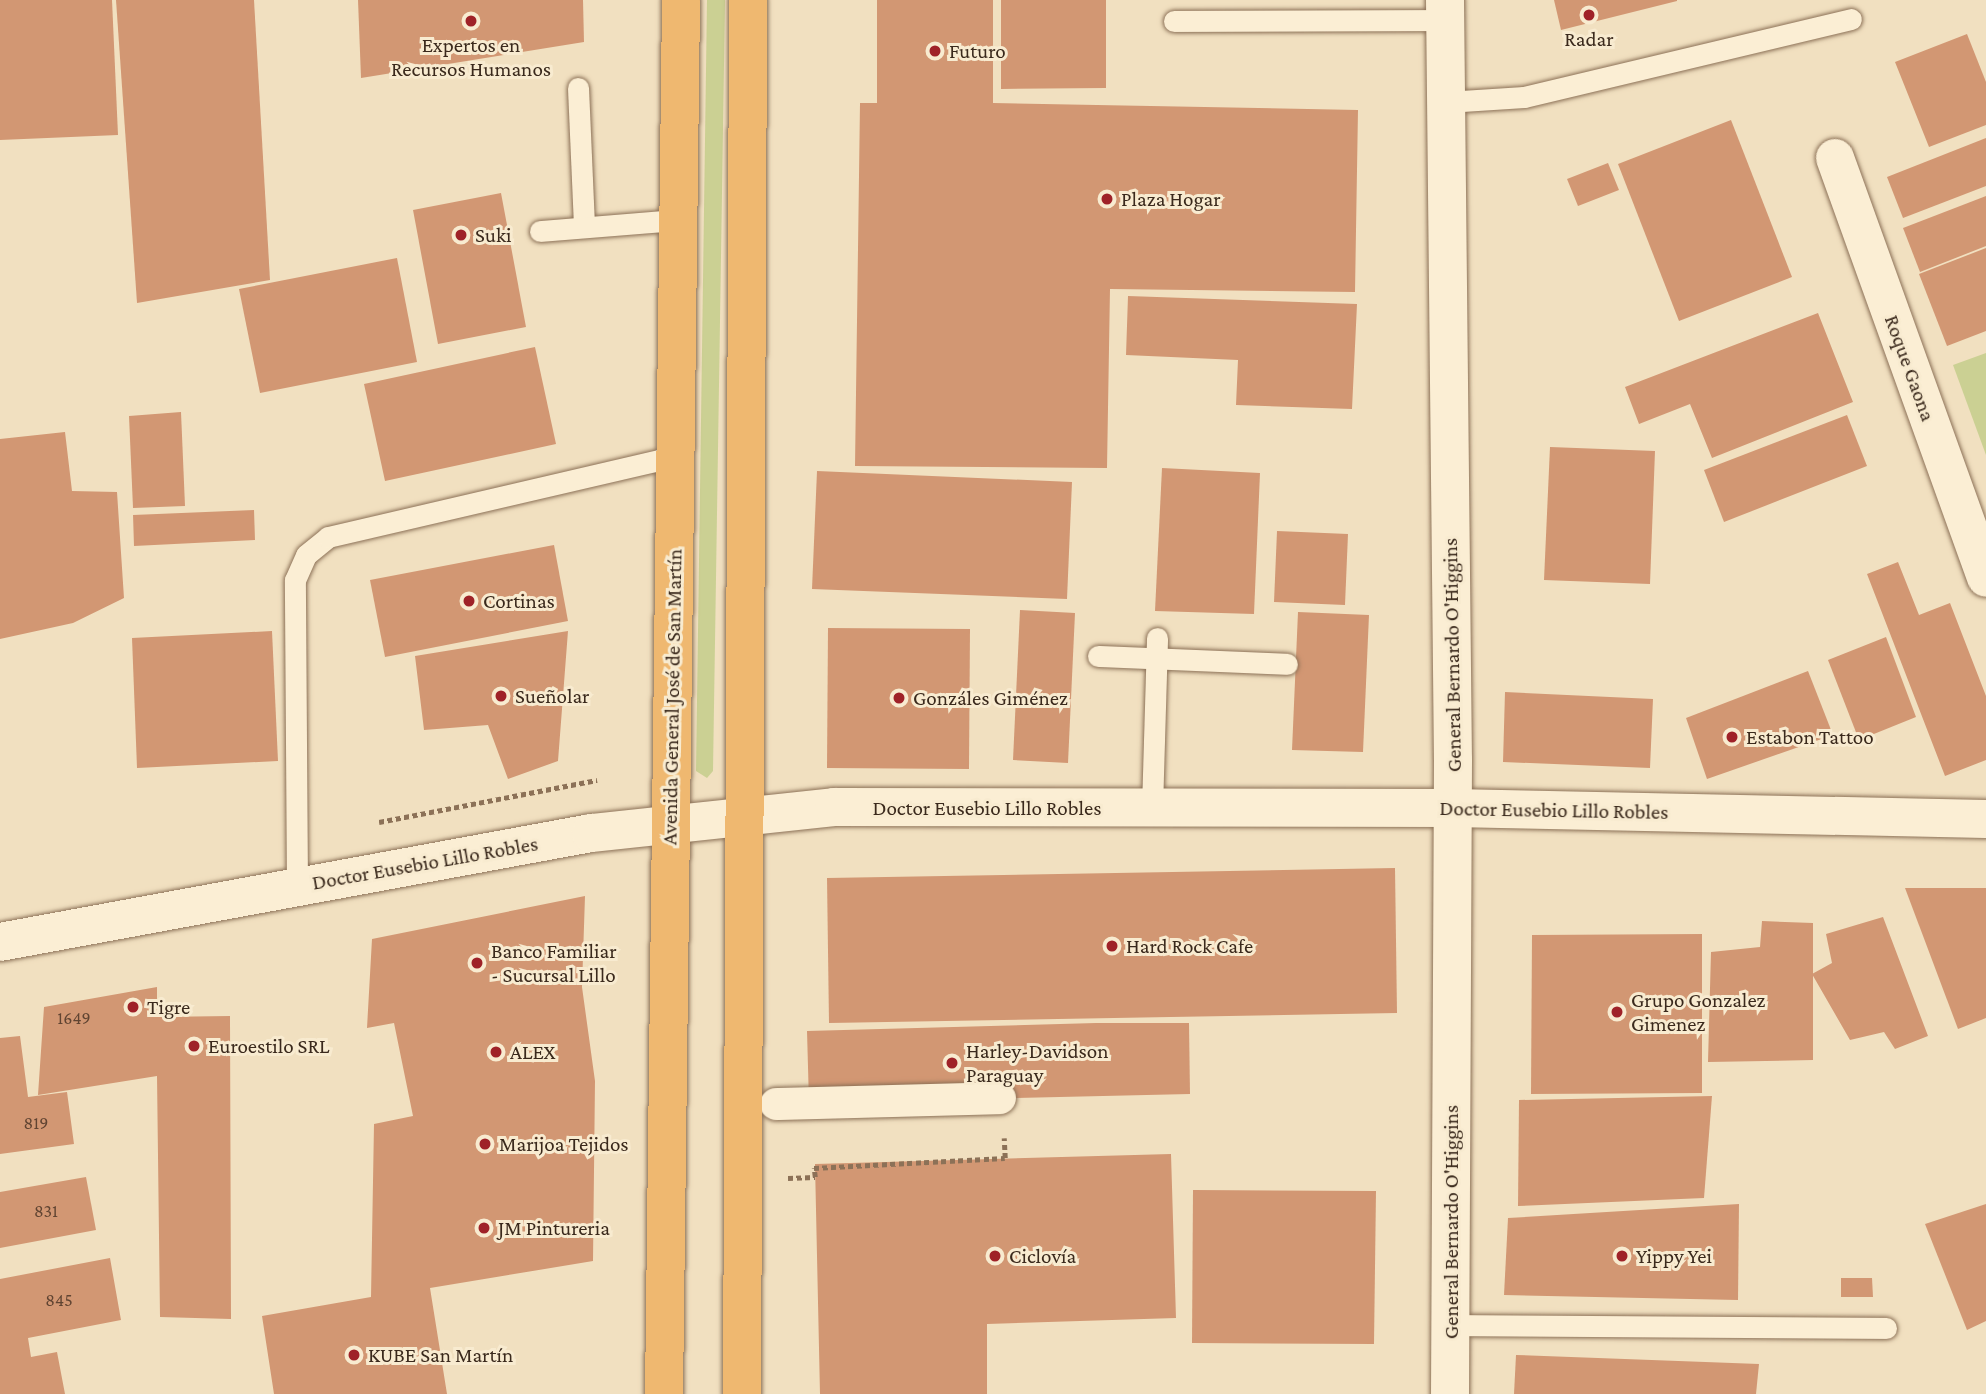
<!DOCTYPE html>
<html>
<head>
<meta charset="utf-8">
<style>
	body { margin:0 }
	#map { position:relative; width:1986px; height:1394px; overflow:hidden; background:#f1e0c0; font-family:"Crimson Pro",serif }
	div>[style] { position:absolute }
	.green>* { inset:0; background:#cbd093 }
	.building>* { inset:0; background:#d29773 }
	.path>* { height:4.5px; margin-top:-2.25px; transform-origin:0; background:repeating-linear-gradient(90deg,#8c7157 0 5px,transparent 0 8.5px) }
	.roads { filter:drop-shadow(0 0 2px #8c7157) drop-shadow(0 0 2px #8c7157) }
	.service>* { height:21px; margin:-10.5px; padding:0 10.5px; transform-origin:10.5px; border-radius:10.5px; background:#fbeed4 }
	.pedestrian>* { height:32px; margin:-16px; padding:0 16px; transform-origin:16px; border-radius:16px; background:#fbeed4 }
	.minor>* { height:38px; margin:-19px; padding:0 19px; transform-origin:19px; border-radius:19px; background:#fbeed4 }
	.tertiary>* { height:38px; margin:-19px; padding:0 19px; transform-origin:19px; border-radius:19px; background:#fbeed4 }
	.secondary>* { height:38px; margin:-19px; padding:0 19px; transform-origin:19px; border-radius:19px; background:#fbeed4 }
	.trunk>* { height:38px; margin:-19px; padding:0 19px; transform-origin:19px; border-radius:19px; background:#efb870 }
	.dots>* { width:19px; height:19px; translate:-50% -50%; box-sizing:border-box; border:4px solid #f8ebd0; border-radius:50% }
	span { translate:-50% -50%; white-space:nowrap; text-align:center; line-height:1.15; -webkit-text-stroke:6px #f8ebd0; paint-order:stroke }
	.number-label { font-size:18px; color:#604432 }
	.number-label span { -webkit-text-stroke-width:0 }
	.poi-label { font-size:21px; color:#3a291c }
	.left { translate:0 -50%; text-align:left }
	.street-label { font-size:21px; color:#3a291c }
</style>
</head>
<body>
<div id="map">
	<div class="green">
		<i style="clip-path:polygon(707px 0,725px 0,713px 771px,707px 778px,696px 771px)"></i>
		<i style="clip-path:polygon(1986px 353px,1986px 455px,1953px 365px)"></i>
	</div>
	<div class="building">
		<i style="clip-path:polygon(0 0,112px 0,118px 135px,0 140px)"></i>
		<i style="clip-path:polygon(116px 0,254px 0,270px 280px,137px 303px)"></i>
		<i style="clip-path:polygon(358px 0,583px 0,584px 42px,361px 78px)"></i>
		<i style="clip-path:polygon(877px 0,993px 0,993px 103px,1358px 110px,1355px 292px,1110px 289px,1107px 468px,855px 466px,860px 103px,877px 103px)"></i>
		<i style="clip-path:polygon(1001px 0,1106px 0,1106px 88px,1001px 89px)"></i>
		<i style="clip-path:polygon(1554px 0,1677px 0,1677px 1px,1561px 30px)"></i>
		<i style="clip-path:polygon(1967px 34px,1986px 82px,1986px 125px,1929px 147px,1895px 62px)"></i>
		<i style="clip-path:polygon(1731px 120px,1792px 277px,1679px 321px,1618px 164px)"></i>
		<i style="clip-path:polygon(1986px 138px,1986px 186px,1903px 218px,1887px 177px)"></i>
		<i style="clip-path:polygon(1608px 163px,1619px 190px,1578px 206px,1567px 179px)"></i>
		<i style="clip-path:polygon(501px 193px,526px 327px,438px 344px,413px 210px)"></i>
		<i style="clip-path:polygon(1986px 196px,1986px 246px,1920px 272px,1903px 228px)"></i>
		<i style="clip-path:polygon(1986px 248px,1986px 331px,1947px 346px,1919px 274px)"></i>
		<i style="clip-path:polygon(397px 258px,417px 362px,260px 393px,239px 289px)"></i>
		<i style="clip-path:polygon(1128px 296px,1357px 304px,1352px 409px,1236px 405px,1238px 360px,1126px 355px)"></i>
		<i style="clip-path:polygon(1818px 313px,1853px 402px,1712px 458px,1690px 404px,1639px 424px,1625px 387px)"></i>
		<i style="clip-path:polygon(535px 347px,556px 444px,385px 481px,364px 384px)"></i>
		<i style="clip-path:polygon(181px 412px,185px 506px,133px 508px,129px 416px)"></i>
		<i style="clip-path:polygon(1847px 415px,1867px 466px,1724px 522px,1704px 470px)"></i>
		<i style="clip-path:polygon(65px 432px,72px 491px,117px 492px,124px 598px,73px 623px,0 639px,0 439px)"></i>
		<i style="clip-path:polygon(1550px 447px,1655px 451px,1650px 584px,1544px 580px)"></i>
		<i style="clip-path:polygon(1162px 468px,1260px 473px,1254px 614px,1155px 611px)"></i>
		<i style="clip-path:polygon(817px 471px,1072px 482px,1067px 599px,812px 589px)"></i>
		<i style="clip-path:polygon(254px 510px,255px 540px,134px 546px,133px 515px)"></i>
		<i style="clip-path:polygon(1277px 531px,1348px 534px,1345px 605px,1274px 602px)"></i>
		<i style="clip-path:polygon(554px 545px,568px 621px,385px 657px,370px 580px)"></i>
		<i style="clip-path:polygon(1898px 562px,1919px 615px,1950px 603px,1986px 696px,1986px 760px,1945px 776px,1867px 574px)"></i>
		<i style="clip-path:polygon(1020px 610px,1075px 613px,1068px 763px,1013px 760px)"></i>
		<i style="clip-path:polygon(1298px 612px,1369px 615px,1363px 752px,1292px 750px)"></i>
		<i style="clip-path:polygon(828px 628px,970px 629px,969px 769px,827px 768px)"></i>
		<i style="clip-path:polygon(272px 631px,278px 761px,137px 768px,132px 638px)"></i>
		<i style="clip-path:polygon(568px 631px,558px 761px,508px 779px,488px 725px,424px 730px,415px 656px)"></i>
		<i style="clip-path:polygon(1886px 637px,1916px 717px,1859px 740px,1828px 660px)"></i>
		<i style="clip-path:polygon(1808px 671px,1833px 735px,1707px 779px,1686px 718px)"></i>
		<i style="clip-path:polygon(1505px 692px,1653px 699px,1650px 768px,1503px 762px)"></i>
		<i style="clip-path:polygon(1395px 868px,1397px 1013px,829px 1023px,827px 878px)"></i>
		<i style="clip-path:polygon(1905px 888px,1986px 888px,1986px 1018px,1958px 1029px)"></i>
		<i style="clip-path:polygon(585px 896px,582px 987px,595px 1081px,593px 1261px,430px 1288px,447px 1394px,274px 1394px,262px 1316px,371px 1297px,374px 1124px,413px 1116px,394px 1023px,367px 1028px,372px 939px)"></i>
		<i style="clip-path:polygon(1883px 917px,1928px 1036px,1895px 1049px,1884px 1032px,1850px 1040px,1812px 974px,1832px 963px,1826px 934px)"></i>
		<i style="clip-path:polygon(1762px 921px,1813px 923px,1813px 1060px,1708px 1062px,1711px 952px,1760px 947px)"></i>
		<i style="clip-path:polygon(1702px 934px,1702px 1093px,1531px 1094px,1532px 935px)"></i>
		<i style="clip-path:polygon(157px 987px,157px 1017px,230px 1016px,231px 1319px,160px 1317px,157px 1076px,38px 1095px,44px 1007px)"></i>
		<i style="clip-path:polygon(1096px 1023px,1189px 1023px,1190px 1094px,809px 1103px,807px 1031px)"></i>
		<i style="clip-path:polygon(20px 1036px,28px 1097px,67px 1092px,74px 1144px,0 1154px,0 1038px)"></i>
		<i style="clip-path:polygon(1712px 1096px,1704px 1198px,1518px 1206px,1519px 1100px)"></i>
		<i style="clip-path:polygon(1171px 1154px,1176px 1318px,987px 1324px,987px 1394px,820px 1394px,815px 1164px)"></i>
		<i style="clip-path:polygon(86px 1177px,96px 1230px,0 1248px,0 1192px)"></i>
		<i style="clip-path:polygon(1193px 1190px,1376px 1191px,1374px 1344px,1192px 1343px)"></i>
		<i style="clip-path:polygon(1739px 1204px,1738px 1300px,1504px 1295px,1508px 1218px)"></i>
		<i style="clip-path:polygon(1986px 1204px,1986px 1321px,1967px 1330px,1925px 1224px)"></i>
		<i style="clip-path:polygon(110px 1258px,121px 1320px,28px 1338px,31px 1357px,57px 1352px,65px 1394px,0 1394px,0 1279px)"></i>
		<i style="clip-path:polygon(1841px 1278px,1872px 1278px,1873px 1297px,1841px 1297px)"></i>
		<i style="clip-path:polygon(1516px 1355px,1759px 1364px,1756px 1394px,1514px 1394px)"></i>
	</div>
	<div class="path">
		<i style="left:379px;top:822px;width:222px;rotate:-10.9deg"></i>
		<i style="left:788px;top:1178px;width:27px;rotate:-2deg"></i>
		<i style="left:815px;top:1177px;width:9px;rotate:-96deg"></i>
		<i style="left:814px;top:1168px;width:191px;rotate:-3deg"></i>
		<i style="left:1005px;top:1158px;width:20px;rotate:-93deg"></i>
	</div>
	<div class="roads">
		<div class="service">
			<i style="left:1174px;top:21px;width:272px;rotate:-0.2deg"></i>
			<i style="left:578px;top:88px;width:139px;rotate:87.5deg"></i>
			<i style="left:1446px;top:102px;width:78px;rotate:-3.7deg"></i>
			<i style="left:1524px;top:97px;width:336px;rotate:-13.4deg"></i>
			<i style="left:540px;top:231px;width:138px;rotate:-4.6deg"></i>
			<i style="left:1098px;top:656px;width:189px;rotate:2.4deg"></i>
			<i style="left:1152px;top:808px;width:170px;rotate:-88.3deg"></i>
			<i style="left:297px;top:886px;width:306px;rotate:-90.4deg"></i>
			<i style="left:295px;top:580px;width:27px;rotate:-66deg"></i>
			<i style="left:306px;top:555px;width:28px;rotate:-39deg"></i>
			<i style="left:328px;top:537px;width:356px;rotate:-13.1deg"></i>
			<i style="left:1450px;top:1325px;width:436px;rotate:0.4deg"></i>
		</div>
		<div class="pedestrian">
			<i style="left:776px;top:1104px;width:224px;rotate:-1.5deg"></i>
		</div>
		<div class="minor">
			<i style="left:1835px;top:158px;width:446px;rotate:70.2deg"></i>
		</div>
		<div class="tertiary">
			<i style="left:1445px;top:0;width:760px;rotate:89.4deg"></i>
			<i style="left:1453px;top:760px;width:634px;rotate:90.27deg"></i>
		</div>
		<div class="secondary">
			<i style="left:0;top:942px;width:601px;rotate:-10.45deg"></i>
			<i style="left:591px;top:833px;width:244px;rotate:-6.1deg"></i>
			<i style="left:834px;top:807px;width:619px;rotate:0.09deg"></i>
			<i style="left:1453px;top:808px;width:533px;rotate:1.18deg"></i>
		</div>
		<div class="trunk">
			<i style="left:664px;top:1394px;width:1394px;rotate:-89.3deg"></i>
			<i style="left:742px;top:1394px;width:1394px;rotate:-89.75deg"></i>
		</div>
	</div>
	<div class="dots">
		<i style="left:1589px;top:15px;background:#9f2228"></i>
		<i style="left:471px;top:21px;background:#9f2228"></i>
		<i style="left:935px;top:51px;background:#9f2228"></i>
		<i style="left:1107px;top:199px;background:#9f2228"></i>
		<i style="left:461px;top:235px;background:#9f2228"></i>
		<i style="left:469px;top:601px;background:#9f2228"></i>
		<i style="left:501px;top:696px;background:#9f2228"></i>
		<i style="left:899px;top:698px;background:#9f2228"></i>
		<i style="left:1732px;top:737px;background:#9f2228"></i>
		<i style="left:1112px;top:946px;background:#9f2228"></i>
		<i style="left:477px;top:963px;background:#9f2228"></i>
		<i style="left:133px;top:1007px;background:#9f2228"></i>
		<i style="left:1617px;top:1012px;background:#9f2228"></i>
		<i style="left:194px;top:1046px;background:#9f2228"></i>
		<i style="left:496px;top:1052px;background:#9f2228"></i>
		<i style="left:952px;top:1063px;background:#9f2228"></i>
		<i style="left:485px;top:1144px;background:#9f2228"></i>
		<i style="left:484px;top:1228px;background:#9f2228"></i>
		<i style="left:995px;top:1256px;background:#9f2228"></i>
		<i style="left:1622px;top:1256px;background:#9f2228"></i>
		<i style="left:354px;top:1355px;background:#9f2228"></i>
	</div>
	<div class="number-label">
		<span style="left:74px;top:1018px">1649</span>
		<span style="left:36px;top:1123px">819</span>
		<span style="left:46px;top:1211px">831</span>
		<span style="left:59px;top:1300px">845</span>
	</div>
	<div class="poi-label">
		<span style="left:1589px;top:39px">Radar</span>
		<span style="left:471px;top:57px">Expertos en<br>Recursos Humanos</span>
		<span class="left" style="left:949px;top:51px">Futuro</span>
		<span class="left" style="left:1121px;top:199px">Plaza Hogar</span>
		<span class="left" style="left:475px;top:235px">Suki</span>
		<span class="left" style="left:483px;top:601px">Cortinas</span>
		<span class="left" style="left:515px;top:696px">Sueñolar</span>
		<span class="left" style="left:913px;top:698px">Gonzáles Giménez</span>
		<span class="left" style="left:1746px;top:737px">Estabon Tattoo</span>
		<span class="left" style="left:1126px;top:946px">Hard Rock Cafe</span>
		<span class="left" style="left:491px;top:963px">Banco Familiar<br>- Sucursal Lillo</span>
		<span class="left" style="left:1631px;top:1012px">Grupo Gonzalez<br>Gimenez</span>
		<span class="left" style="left:147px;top:1007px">Tigre</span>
		<span class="left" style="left:208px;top:1046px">Euroestilo SRL</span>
		<span class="left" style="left:966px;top:1063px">Harley-Davidson<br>Paraguay</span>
		<span class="left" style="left:510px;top:1052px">ALEX</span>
		<span class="left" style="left:499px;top:1144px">Marijoa Tejidos</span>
		<span class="left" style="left:498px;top:1228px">JM Pintureria</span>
		<span class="left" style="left:1009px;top:1256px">Ciclovía</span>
		<span class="left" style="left:1636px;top:1256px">Yippy Yei</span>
		<span class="left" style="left:368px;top:1355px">KUBE San Martín</span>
	</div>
	<div class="street-label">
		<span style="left:1910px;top:368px;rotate:70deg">Roque Gaona</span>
		<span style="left:1452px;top:655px;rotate:-91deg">General Bernardo O'Higgins</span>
		<span style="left:672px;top:697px;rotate:-89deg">Avenida General José de San Martín</span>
		<span style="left:987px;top:808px">Doctor Eusebio Lillo Robles</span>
		<span style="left:1554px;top:810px;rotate:1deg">Doctor Eusebio Lillo Robles</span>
		<span style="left:425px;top:863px;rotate:-10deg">Doctor Eusebio Lillo Robles</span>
		<span style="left:1451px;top:1222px;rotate:-90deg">General Bernardo O'Higgins</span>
	</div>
</div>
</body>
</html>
